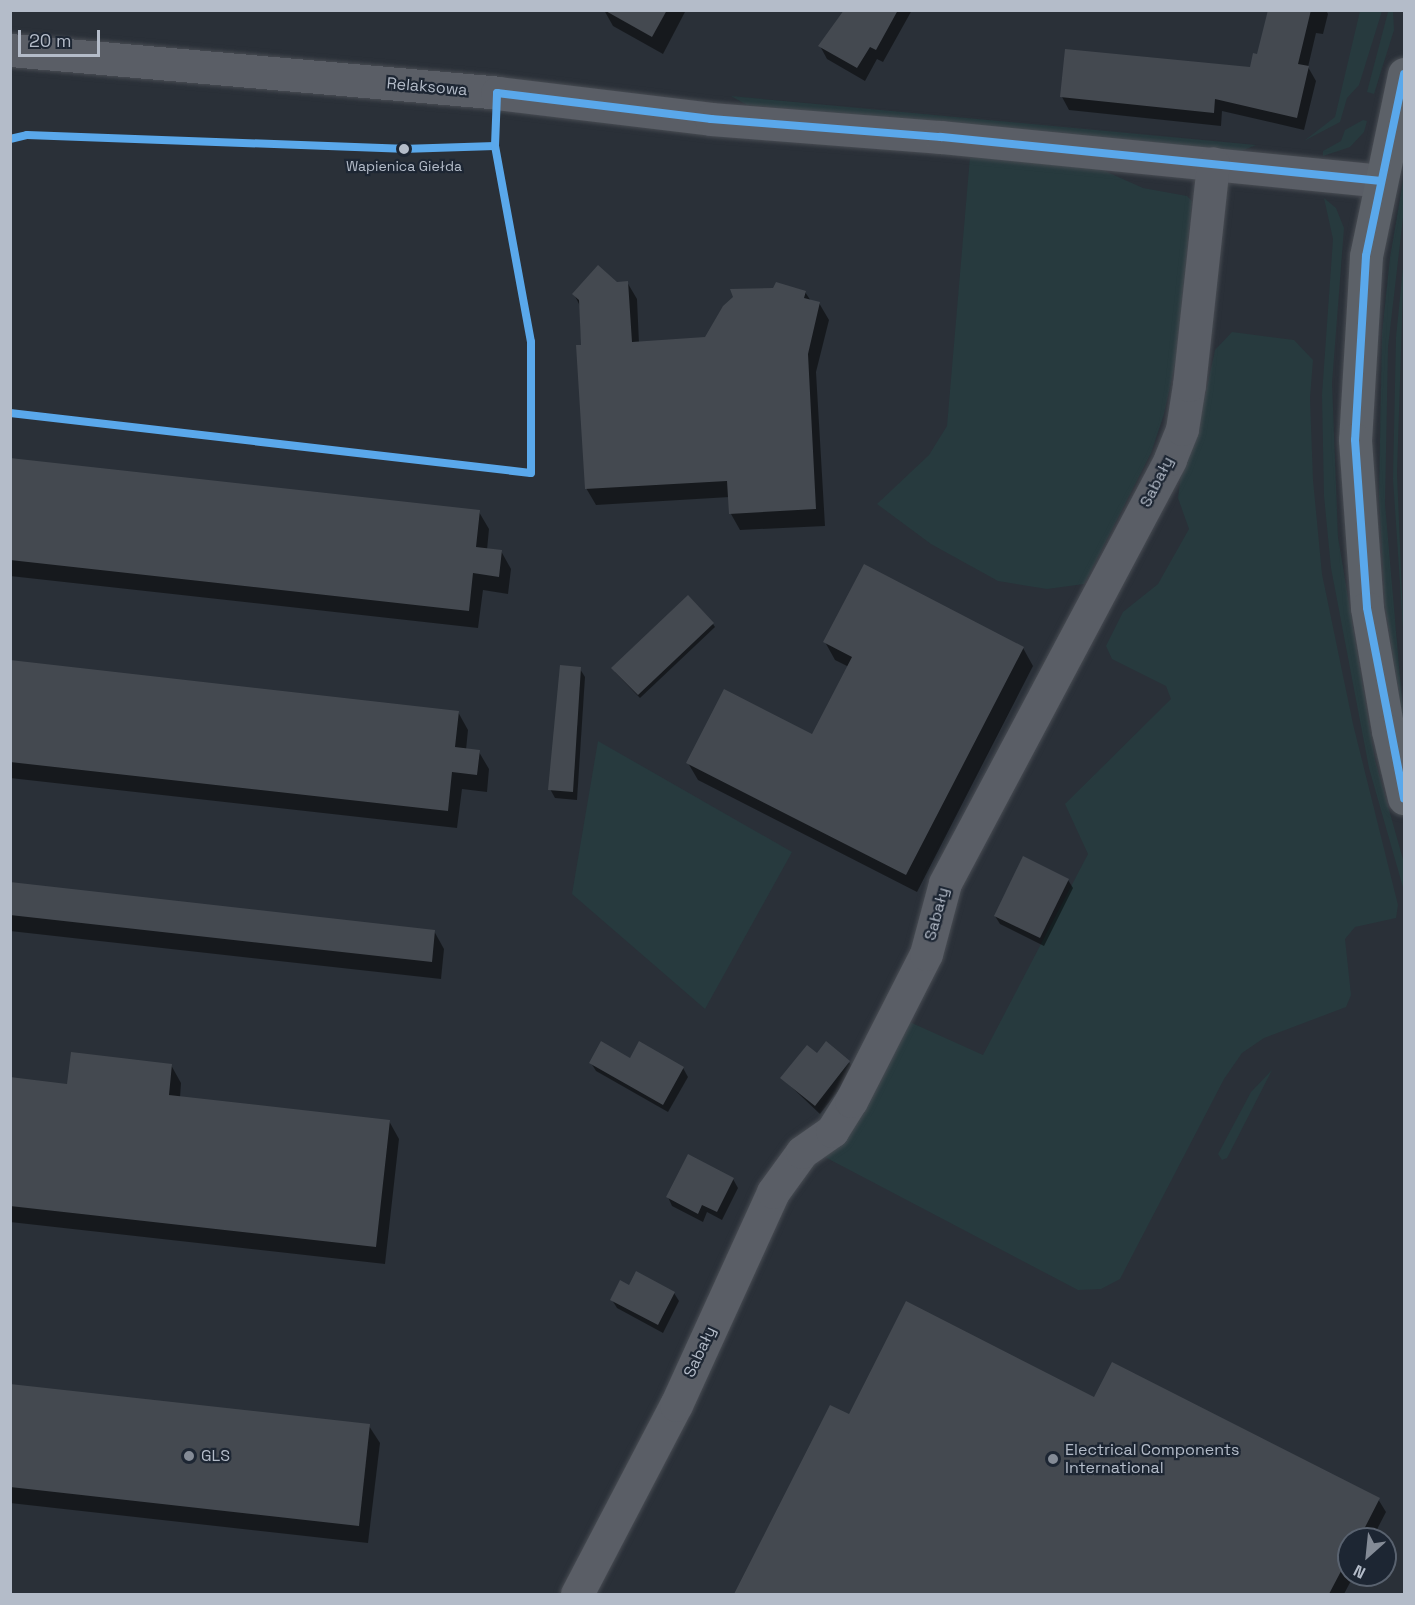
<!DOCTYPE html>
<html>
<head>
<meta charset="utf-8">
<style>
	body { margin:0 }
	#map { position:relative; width:1415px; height:1605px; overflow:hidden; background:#2a3038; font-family:"Space Grotesk",sans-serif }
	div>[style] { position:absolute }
	.green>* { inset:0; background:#273a3e }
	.shadow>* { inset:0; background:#0007 }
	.building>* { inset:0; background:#444950 }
	.roads { filter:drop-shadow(0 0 2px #484c53) drop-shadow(0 0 2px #484c53) }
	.minor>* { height:33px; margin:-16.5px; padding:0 16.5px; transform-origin:16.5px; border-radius:16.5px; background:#5a5e66 }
	.major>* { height:33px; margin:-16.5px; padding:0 16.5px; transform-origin:16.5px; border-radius:16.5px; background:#5c6168 }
	.bus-1>* { height:8px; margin:-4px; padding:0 4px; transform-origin:4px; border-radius:4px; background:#5aa8eb }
	.dots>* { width:16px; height:16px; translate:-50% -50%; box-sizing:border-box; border:3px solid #1d2633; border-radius:50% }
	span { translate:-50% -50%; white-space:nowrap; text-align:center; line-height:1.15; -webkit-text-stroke:4.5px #1d2633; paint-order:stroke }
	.bus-label { font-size:14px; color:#b4bcc9 }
	.street-label { font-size:16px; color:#b4bcc9 }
	.poi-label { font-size:16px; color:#b4bcc9 }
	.left { translate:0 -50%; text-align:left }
	.frame { position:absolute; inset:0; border:12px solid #b4bcc9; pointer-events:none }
	.north { position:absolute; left:1337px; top:1527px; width:60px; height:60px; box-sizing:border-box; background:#1d2633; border:2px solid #59626f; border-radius:50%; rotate:207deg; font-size:16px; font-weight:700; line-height:24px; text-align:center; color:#b4bcc9 }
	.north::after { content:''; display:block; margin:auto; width:21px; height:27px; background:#848b96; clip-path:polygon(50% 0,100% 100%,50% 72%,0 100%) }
	.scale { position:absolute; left:18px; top:30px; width:82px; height:27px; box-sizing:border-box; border:3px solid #b4bcc9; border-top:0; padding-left:8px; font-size:18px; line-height:21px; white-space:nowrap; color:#b4bcc9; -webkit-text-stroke:4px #1d2633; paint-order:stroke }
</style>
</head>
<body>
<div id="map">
	<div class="green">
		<i style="clip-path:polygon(1360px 11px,1382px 11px,1359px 85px,1347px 98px,1340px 122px,1304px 141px,1335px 117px)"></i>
		<i style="clip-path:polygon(1393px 11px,1394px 30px,1374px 94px,1367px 92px,1388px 12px)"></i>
		<i style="clip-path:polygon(731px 96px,1256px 145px,1242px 151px,747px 105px)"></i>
		<i style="clip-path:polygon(1363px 120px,1367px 121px,1364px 132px,1350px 147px,1323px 156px,1323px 151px,1341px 141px,1345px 130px)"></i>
		<i style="clip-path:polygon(970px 157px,1098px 168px,1143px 188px,1187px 196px,1192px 201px,1176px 359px,1164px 414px,1151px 453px,1084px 584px,1047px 589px,998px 581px,931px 544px,877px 504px,929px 455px,947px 426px)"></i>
		<i style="clip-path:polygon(1404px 175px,1404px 209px,1388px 347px,1385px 504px,1404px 724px,1385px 606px,1379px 496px,1382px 333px,1390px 258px)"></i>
		<i style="clip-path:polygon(1324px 198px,1336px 208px,1344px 228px,1332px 383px,1338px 537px,1375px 760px,1404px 863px,1404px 891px,1369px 768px,1331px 568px,1324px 496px,1322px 395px,1333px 239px)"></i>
		<i style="clip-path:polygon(1404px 258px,1397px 473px,1404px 643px,1393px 479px,1396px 337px)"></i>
		<i style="clip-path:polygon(1232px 332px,1294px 340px,1313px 360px,1310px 398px,1313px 480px,1322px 574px,1353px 724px,1398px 905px,1396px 918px,1355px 927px,1345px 939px,1351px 995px,1346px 1007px,1264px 1038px,1242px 1053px,1224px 1079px,1120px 1279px,1101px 1289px,1078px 1290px,823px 1156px,903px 1019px,983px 1055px,1088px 854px,1065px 804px,1171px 699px,1166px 686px,1112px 659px,1106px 646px,1123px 612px,1158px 584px,1189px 529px,1178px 498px,1182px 467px,1199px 424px,1215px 350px)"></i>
		<i style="clip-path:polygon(598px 741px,792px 852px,705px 1009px,572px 894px)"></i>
		<i style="clip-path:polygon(1272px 1070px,1227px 1158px,1222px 1160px,1218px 1154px,1251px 1092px)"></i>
	</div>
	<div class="shadow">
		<i style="clip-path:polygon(604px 10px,686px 10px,663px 54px,613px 26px)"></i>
		<i style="clip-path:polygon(845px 10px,912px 10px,883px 62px,877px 59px,865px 81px,827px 59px,820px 46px)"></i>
		<i style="clip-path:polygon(1269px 10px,1326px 10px,1328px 14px,1323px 34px,1316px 33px,1308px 67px,1316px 81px,1304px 130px,1222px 111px,1221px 126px,1069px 110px,1062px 97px,1251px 69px,1259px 56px)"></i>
		<i style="clip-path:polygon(627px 282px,637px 299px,639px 343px,706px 338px,805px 292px,811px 301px,819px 303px,829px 320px,816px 372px,825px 526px,740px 530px,731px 514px,730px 497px,596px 505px,586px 488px,580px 306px,574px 294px)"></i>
		<i style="clip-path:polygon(10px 460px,479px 512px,489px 529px,487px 550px,501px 551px,511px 569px,508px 594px,483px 590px,478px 628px,10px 576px)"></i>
		<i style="clip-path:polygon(713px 624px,715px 627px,640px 698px,615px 672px)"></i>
		<i style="clip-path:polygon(825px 642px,1023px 648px,1033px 666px,917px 892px,698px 780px,688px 763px,813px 736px,849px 667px,835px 660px)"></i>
		<i style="clip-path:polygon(10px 661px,458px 712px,468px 730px,466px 750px,479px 752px,489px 769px,487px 792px,462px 789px,457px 828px,10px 778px)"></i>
		<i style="clip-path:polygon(580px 669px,585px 677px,577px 800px,555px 798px,550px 789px)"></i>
		<i style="clip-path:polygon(1068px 880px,1073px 888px,1044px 946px,1000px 924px,995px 916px)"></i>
		<i style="clip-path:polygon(10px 883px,434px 931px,444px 949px,441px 979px,10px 931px)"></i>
		<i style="clip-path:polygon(817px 1055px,849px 1062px,854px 1070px,820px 1114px,782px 1078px)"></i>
		<i style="clip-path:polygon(631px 1060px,683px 1068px,688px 1077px,668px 1112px,596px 1071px,591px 1063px)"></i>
		<i style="clip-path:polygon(171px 1065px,181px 1083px,180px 1098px,389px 1121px,399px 1139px,385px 1264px,10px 1222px,10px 1079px,69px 1085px)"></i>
		<i style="clip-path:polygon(733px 1179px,738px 1188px,722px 1220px,707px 1212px,703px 1222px,672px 1206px,668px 1197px)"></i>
		<i style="clip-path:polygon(630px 1287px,674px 1293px,679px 1301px,663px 1333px,617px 1308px,612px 1300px)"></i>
		<i style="clip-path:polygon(10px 1385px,369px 1426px,380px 1443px,368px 1543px,10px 1503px)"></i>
		<i style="clip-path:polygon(1095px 1399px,1378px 1499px,1386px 1512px,1372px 1539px,1349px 1539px,1349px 1575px,1354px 1575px,1344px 1594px,735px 1594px,831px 1407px,850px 1416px)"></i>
	</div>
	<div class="building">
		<i style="clip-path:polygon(604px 10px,667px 10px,652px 37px)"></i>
		<i style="clip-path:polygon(844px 10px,898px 10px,876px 50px,870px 47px,857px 68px,818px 46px)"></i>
		<i style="clip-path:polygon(1268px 10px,1311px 10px,1298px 64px,1309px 66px,1297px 118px,1215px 99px,1214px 113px,1060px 97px,1065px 49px,1250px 67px,1253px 53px,1257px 54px)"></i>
		<i style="clip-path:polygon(598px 265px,617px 282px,628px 281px,632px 342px,705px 337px,723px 306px,733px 297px,730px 289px,773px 288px,776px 282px,806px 291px,804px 298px,820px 302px,808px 354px,816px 509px,729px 514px,727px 481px,585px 489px,576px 345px,581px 345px,579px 300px,572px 294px)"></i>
		<i style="clip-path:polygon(10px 458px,480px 510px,476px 547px,502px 550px,499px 577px,473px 573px,469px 611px,10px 560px)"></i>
		<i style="clip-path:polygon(864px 564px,1024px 647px,906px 875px,686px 763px,724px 689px,812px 734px,852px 657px,823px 642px)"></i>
		<i style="clip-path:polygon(688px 595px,714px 623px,638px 695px,611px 668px)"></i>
		<i style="clip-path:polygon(10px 660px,459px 711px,455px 747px,480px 750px,477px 775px,452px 772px,448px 811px,10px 762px)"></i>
		<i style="clip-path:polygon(560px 665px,581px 667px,573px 792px,548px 790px)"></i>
		<i style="clip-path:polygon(1023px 856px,1069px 879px,1040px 938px,994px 916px)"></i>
		<i style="clip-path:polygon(10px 882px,435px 930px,432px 962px,10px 915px)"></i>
		<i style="clip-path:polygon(601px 1041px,630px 1058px,639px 1041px,684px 1067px,663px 1105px,589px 1063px)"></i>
		<i style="clip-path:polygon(826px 1041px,850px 1061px,815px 1106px,780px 1078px,807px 1045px,817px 1053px)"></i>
		<i style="clip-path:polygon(71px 1052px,172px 1064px,169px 1095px,390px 1120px,376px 1247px,10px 1206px,10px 1077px,67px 1084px)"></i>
		<i style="clip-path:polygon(688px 1154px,734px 1178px,717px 1212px,702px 1205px,698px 1214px,666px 1197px)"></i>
		<i style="clip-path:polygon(636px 1271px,675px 1292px,658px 1325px,610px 1300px,620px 1280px,629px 1285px)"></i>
		<i style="clip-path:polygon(906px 1301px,1094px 1397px,1112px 1362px,1380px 1498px,1359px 1539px,1349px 1539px,1349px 1556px,1329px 1594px,734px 1594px,830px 1405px,849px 1414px)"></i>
		<i style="clip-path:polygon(10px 1384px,370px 1424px,359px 1526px,10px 1487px)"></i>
	</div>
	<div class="roads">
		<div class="minor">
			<i style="left:10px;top:50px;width:489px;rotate:5deg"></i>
			<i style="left:497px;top:93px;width:216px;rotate:6.9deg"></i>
			<i style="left:711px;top:119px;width:231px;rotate:4.5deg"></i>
			<i style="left:941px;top:137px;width:441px;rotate:5.7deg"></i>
			<i style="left:577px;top:1594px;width:213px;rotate:-62.4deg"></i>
			<i style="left:676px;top:1405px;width:234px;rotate:-65.5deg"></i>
			<i style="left:773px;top:1192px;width:49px;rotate:-54.1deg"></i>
			<i style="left:802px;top:1152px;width:37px;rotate:-35deg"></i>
			<i style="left:832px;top:1131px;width:36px;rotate:-58deg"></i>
			<i style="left:851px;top:1101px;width:165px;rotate:-63deg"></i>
			<i style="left:926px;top:954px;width:73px;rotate:-75deg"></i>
			<i style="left:945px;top:883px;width:480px;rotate:-62deg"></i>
			<i style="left:1170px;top:459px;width:32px;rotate:-68deg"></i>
			<i style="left:1182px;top:429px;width:45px;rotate:-81deg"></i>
			<i style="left:1189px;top:385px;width:223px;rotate:-83.8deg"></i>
		</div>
		<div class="major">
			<i style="left:1404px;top:74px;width:186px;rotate:101.8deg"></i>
			<i style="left:1366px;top:256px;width:184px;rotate:93.4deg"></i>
			<i style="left:1355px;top:440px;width:168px;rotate:85.9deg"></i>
			<i style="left:1367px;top:608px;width:125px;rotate:80.3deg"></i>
			<i style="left:1388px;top:731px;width:69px;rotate:76.6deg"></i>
		</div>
	</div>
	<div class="bus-1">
		<i style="left:1404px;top:74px;width:186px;rotate:101.8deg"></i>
		<i style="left:1366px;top:256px;width:184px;rotate:93.4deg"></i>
		<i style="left:1355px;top:440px;width:168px;rotate:85.9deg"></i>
		<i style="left:1367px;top:608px;width:194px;rotate:79deg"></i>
		<i style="left:497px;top:93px;width:216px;rotate:6.9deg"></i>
		<i style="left:711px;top:119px;width:231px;rotate:4.5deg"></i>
		<i style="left:941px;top:137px;width:441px;rotate:5.7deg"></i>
		<i style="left:10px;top:139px;width:17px;rotate:-13deg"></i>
		<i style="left:27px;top:135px;width:375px;rotate:2.1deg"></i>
		<i style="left:402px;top:149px;width:93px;rotate:-1.8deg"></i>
		<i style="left:10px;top:413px;width:524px;rotate:6.57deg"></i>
		<i style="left:531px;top:473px;width:131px;rotate:-90deg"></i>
		<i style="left:531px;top:342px;width:199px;rotate:-100.4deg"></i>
		<i style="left:495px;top:146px;width:53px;rotate:-87.8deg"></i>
	</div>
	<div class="dots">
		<i style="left:404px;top:149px;background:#b4bcc9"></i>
		<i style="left:189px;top:1456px;background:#848b96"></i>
		<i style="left:1053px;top:1459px;background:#848b96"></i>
	</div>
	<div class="bus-label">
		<span style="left:404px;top:166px">Wapienica Giełda</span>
	</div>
	<div class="street-label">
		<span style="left:427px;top:87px;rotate:5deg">Relaksowa</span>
		<span style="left:1157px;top:482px;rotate:-63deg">Sabały</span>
		<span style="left:937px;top:914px;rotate:-75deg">Sabały</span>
		<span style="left:700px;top:1352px;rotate:-65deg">Sabały</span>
	</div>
	<div class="poi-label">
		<span class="left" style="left:1065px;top:1459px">Electrical Components<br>International</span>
		<span class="left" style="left:201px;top:1456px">GLS</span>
	</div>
	<div class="frame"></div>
	<div class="north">N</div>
	<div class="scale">20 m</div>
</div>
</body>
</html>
